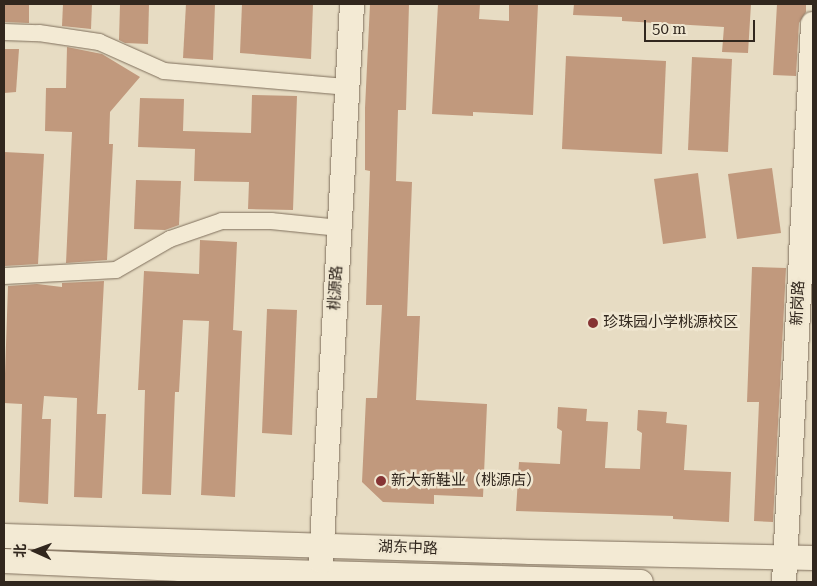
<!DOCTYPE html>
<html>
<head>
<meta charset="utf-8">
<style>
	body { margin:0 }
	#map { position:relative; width:817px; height:586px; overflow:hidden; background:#e7dcc3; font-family:"Roboto Serif","Noto Sans SC",serif }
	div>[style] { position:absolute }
	.building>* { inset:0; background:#c1997d }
	.roads { filter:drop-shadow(0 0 1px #7f6f5c) drop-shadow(0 0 1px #7f6f5c) }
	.street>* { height:16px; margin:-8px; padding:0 8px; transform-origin:8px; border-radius:8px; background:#f3ead4 }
	.secondary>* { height:24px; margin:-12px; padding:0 12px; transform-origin:12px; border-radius:12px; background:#f3ead4 }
	.dots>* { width:14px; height:14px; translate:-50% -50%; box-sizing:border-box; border:2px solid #f0e7d1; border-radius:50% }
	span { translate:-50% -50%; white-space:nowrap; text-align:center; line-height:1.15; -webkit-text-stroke:5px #f0e7d1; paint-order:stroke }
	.street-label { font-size:15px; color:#31271e }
	.poi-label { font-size:15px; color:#31271e }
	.left { translate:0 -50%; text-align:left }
	.frame { position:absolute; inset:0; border:5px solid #31271e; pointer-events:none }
	.north { position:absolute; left:10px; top:526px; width:50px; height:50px; -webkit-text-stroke:4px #f0e7d1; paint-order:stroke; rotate:272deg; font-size:14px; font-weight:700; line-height:20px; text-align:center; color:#31271e }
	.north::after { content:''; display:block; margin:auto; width:18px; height:22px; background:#31271e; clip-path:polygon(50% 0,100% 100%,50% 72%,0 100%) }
	.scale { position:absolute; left:644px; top:20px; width:111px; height:22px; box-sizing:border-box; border:2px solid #31271e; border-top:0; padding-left:6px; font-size:15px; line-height:18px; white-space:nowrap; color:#31271e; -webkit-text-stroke:4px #f0e7d1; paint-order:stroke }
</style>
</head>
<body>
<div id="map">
	<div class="building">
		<i style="clip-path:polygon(4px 4px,29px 4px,29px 23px,4px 22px)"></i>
		<i style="clip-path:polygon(63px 4px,92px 4px,91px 29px,62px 26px)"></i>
		<i style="clip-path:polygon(120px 4px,149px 4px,148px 44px,125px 43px,119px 40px)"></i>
		<i style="clip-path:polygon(186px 4px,215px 4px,213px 60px,183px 58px)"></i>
		<i style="clip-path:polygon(242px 4px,313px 4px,311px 59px,240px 53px)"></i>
		<i style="clip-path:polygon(370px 4px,409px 4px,406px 110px,398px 110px,396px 181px,412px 182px,407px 316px,420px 316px,416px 400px,487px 404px,483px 497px,434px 495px,434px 504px,383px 502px,362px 482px,366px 398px,377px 398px,382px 305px,366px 305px,370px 171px,365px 170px,365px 108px)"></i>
		<i style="clip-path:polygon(438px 4px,480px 4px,479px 19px,509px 21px,509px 4px,538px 4px,533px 115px,473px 112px,473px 116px,432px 114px)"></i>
		<i style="clip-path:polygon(574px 4px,751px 4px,748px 53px,722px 52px,724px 27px,622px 21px,622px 17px,573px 15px)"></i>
		<i style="clip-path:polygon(777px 4px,806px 4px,806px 12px,799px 23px,796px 76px,773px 75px)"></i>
		<i style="clip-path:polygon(67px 47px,102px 54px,140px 77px,110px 112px,109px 144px,113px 144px,107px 260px,66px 263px,72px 132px,45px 131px,46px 88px,66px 88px)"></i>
		<i style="clip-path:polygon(4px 49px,19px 49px,16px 92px,4px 93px)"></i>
		<i style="clip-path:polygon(566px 56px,666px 61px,662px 154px,562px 149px)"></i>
		<i style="clip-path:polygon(692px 57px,732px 59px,728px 152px,688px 150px)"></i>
		<i style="clip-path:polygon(252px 95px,297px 96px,293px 210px,248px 209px,249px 182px,194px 181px,195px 149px,138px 147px,140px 98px,184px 99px,183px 131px,251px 133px)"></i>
		<i style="clip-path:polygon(4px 152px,44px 154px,38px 264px,4px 266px)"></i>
		<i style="clip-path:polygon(772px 168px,781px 233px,737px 239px,728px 174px)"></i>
		<i style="clip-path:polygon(698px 173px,706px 238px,663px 244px,654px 179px)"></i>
		<i style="clip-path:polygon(136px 180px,181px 181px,179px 225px,165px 230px,134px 229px)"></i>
		<i style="clip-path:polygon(200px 240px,237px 242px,233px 330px,242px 331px,235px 497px,201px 495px,209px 321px,183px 320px,179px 392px,175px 392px,171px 495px,142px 494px,145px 390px,138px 390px,144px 271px,199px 274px)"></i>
		<i style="clip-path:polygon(752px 267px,786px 268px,773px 522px,754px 521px,759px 402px,747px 402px)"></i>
		<i style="clip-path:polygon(104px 281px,97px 414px,106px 414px,102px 498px,74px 497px,77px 398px,44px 396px,42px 419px,51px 419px,48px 504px,19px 502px,22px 404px,4px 403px,8px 286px,37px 284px,62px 287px,62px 283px)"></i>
		<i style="clip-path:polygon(267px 309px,297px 310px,292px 435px,262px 433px)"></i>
		<i style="clip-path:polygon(558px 407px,587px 409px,586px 421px,608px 422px,605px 468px,640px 469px,642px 433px,637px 430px,638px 410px,667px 412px,666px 423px,687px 425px,684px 470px,731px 472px,729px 522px,673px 519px,673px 516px,516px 511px,519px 462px,560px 464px,562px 431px,557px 428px)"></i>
	</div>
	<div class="roads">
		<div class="street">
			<i style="left:4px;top:32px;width:35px;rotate:2deg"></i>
			<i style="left:39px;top:33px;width:61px;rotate:8.5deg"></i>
			<i style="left:99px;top:42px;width:71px;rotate:24deg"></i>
			<i style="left:164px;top:71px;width:185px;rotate:5deg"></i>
			<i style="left:4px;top:276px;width:112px;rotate:-3.1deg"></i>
			<i style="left:116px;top:270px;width:62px;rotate:-29.9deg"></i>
			<i style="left:170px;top:239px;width:55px;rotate:-19.1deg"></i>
			<i style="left:222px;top:221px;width:49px"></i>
			<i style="left:271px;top:221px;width:69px;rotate:5.8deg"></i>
		</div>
		<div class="secondary">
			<i style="left:4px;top:536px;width:526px;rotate:1.74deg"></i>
			<i style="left:530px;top:552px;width:283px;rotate:1.2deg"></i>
			<i style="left:4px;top:561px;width:176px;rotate:2.6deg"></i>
			<i style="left:180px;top:569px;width:461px;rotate:1.6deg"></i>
			<i style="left:321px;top:561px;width:558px;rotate:-86.81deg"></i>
			<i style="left:784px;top:582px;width:559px;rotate:-87.02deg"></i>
		</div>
	</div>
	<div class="dots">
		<i style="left:593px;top:323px;background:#863434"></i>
		<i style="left:381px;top:481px;background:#863434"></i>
	</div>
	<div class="street-label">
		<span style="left:336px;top:288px;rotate:-87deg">桃源路</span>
		<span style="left:798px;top:303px;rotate:-87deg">新岗路</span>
		<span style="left:408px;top:548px;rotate:2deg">湖东中路</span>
	</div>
	<div class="poi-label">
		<span class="left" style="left:603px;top:323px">珍珠园小学桃源校区</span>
		<span class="left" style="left:391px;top:481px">新大新鞋业（桃源店）</span>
	</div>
	<div class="frame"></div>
	<div class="north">北</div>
	<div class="scale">50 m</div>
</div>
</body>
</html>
